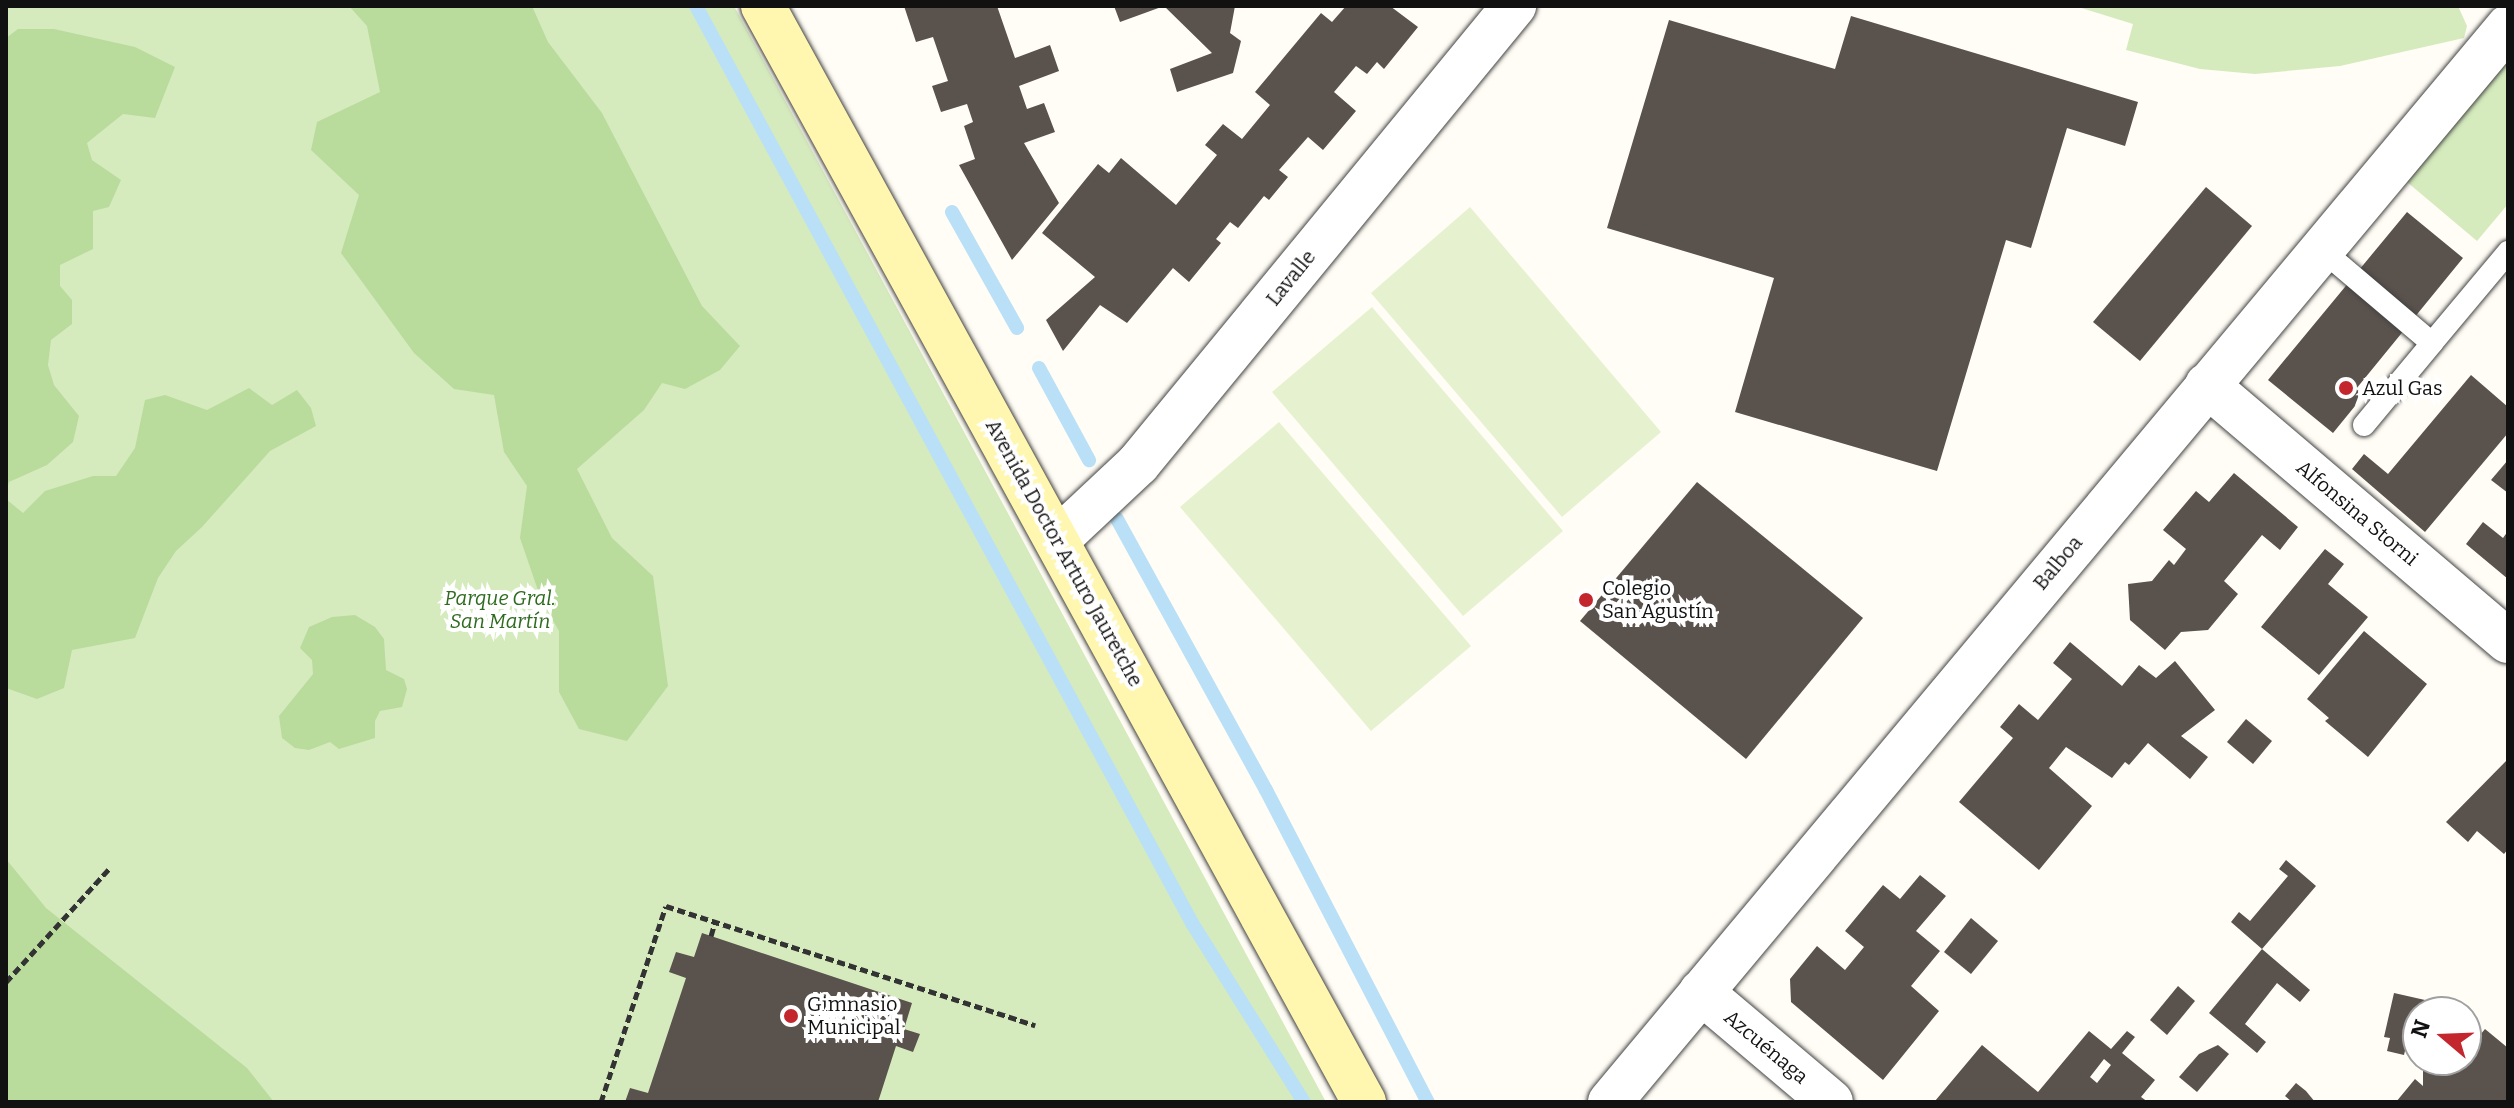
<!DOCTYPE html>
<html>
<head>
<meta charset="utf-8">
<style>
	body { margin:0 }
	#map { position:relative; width:2514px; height:1108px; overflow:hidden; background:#fffdf5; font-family:Bitter,serif }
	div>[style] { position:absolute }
	.green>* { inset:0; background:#d5ebbd }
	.forest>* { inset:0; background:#b9dc9c }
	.pitch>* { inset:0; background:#e6f2cf }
	.stream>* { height:14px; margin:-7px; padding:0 7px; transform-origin:7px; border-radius:7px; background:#b9e0f7 }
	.building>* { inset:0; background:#5a524d }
	.path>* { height:5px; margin-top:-2.5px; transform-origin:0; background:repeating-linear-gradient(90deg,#333 0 8px,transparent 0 12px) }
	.roads { filter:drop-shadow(0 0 2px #444) drop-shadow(0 0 2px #444) }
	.service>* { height:22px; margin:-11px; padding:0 11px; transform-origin:11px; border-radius:11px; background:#fff }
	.minor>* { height:44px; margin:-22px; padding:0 22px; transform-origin:22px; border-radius:22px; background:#fff }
	.secondary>* { height:44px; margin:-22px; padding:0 22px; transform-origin:22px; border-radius:22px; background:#fff6b0 }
	.dots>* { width:22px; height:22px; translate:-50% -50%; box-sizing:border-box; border:4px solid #fff; border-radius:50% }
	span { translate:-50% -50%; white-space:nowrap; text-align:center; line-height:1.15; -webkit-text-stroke:8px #fff; paint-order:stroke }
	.street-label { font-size:20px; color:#111 }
	.poi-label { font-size:20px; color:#111 }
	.left { translate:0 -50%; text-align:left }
	.park-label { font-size:20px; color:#2f6b1f; font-style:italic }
	.frame { position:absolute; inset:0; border:8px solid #111; pointer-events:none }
	.north { position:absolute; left:2402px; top:996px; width:80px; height:80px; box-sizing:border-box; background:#fff; border:2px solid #a0a0a0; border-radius:50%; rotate:289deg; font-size:22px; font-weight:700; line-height:32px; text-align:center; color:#111 }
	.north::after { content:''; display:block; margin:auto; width:28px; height:36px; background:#c4262e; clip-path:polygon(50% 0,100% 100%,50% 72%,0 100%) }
</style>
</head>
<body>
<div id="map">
	<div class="green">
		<i style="clip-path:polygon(6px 6px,734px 6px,1326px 1102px,6px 1102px)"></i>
		<i style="clip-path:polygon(2075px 6px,2458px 6px,2467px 26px,2464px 38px,2340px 66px,2255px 74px,2200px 69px,2126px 50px,2133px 24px)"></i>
		<i style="clip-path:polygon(2508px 60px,2508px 204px,2477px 241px,2407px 182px)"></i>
	</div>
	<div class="forest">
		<i style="clip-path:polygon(349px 6px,532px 6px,548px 42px,602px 113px,702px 306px,740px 346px,720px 370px,685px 389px,662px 383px,644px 410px,577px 469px,612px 538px,653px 576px,668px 686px,627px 741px,579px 729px,559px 692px,559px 631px,542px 602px,520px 538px,527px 486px,504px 452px,494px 395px,454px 389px,414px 353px,341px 253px,359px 195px,311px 150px,317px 122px,380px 92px,367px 26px)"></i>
		<i style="clip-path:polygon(18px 29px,54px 29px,135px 47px,175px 67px,155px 118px,123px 114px,87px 143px,92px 160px,121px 180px,109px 207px,93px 211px,93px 249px,60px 265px,60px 286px,72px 300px,72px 324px,51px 340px,48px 365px,54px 385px,79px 416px,73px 442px,47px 465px,9px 482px,6px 491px,6px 38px)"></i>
		<i style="clip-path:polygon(249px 388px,272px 405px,297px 390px,311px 408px,316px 426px,270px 451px,202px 527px,176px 551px,158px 578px,135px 638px,72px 650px,64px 688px,37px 699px,6px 688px,6px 499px,23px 513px,45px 491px,93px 476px,116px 476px,135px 448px,145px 400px,165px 395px,207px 410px)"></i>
		<i style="clip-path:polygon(355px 615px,375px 627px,384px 639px,386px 670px,404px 679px,407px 689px,402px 707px,380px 711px,375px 721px,375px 738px,339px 749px,330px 742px,309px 750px,295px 748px,282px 738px,279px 716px,313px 674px,312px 660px,300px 648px,309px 627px,332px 617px)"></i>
		<i style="clip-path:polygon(6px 859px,46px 908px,247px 1068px,274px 1102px,6px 1102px)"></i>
	</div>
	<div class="pitch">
		<i style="clip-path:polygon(1470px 207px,1661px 432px,1562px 517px,1371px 293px)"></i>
		<i style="clip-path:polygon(1372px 307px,1563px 531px,1463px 616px,1272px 392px)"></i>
		<i style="clip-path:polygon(1279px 422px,1471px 646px,1371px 731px,1180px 507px)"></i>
	</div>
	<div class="stream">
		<i style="left:696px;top:6px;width:1043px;rotate:61.59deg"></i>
		<i style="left:1192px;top:923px;width:211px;rotate:58deg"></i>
		<i style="left:952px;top:212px;width:133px;rotate:60.7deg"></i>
		<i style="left:1039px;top:368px;width:105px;rotate:61.5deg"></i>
		<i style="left:1117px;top:519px;width:309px;rotate:61.2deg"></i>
		<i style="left:1266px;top:790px;width:352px;rotate:62.6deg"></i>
	</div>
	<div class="building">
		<i style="clip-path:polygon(904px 6px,997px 6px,1015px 58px,1050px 45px,1059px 71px,1019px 86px,1027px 109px,1044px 103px,1055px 132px,1024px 143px,1059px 203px,1012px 260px,959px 165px,975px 159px,964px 126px,973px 122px,967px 104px,941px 112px,932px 86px,948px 81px,933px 37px,916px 42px)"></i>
		<i style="clip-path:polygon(1114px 6px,1235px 6px,1230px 33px,1241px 41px,1233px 73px,1177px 92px,1170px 69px,1212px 53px,1164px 6px,1120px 22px)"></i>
		<i style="clip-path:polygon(1346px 6px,1390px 6px,1418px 27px,1384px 69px,1377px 62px,1367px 74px,1356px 66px,1334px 92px,1356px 111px,1323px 150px,1308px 137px,1279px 170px,1288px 177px,1269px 200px,1264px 196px,1238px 228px,1230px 222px,1216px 239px,1221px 243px,1189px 282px,1173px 268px,1127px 323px,1100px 305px,1063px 351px,1046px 320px,1095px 277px,1042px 233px,1098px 164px,1109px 173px,1121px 158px,1176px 205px,1217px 155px,1205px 145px,1223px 124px,1242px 139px,1270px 105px,1255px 92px,1321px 13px,1332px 22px)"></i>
		<i style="clip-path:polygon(1851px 16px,2138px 102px,2125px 146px,2067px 128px,2031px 248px,2006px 240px,1937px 471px,1735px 412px,1774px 278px,1607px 228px,1669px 20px,1835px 69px)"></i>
		<i style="clip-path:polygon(2206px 187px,2252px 226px,2140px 361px,2093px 322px)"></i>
		<i style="clip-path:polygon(2407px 212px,2463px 258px,2356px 389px,2364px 395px,2333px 433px,2268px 380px)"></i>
		<i style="clip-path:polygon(2471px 375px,2508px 407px,2508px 433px,2425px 532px,2352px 469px,2364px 454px,2388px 474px)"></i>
		<i style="clip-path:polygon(2508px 460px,2508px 493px,2491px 480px)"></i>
		<i style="clip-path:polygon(2234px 473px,2298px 527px,2280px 550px,2262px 535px,2224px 581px,2238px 594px,2208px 630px,2181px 632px,2165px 650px,2130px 620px,2128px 584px,2152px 581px,2169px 560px,2174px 565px,2186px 549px,2163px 530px,2196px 491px,2209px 502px)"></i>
		<i style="clip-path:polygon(1697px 482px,1863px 618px,1746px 759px,1580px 621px)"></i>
		<i style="clip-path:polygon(2483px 522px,2503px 538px,2508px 531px,2508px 579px,2466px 544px)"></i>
		<i style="clip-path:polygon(2325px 549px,2344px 564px,2328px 584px,2368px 617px,2319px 675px,2261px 627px)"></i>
		<i style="clip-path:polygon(2364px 631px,2427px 684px,2368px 757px,2325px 721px,2329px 718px,2307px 699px)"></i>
		<i style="clip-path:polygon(2070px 642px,2122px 686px,2139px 665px,2156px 678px,2175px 661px,2215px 710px,2181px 736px,2208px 757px,2190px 779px,2148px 743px,2129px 765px,2125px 762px,2112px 778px,2066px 747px,2049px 768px,2092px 806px,2039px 870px,1959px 802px,2013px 738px,2000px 727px,2019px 704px,2038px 720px,2072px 679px,2053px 663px)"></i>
		<i style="clip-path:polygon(2246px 719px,2272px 741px,2253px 764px,2227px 742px)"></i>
		<i style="clip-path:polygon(2508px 759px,2508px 849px,2504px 854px,2477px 831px,2468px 842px,2446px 822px)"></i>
		<i style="clip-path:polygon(2286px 860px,2316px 886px,2262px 949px,2231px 922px,2239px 912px,2250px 921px,2288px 876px,2279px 869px)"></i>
		<i style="clip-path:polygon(1920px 875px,1946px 896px,1916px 931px,1940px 951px,1911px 986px,1939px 1011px,1883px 1080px,1791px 1002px,1790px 979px,1817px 946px,1845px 970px,1864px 947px,1845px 931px,1883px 885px,1900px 899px)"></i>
		<i style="clip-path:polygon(1971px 918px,1998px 941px,1971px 974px,1944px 952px)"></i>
		<i style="clip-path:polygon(702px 933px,912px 1003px,904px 1029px,920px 1034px,913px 1052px,896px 1046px,878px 1102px,625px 1102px,630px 1088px,648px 1093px,686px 978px,669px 972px,676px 952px,694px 957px)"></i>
		<i style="clip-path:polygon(2262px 949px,2310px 990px,2300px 1002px,2277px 983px,2245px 1024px,2266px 1042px,2257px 1053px,2209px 1013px)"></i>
		<i style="clip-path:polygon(2178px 986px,2195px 1001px,2167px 1035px,2150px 1020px)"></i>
		<i style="clip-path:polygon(2394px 993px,2425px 1000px,2422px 1012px,2418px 1012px,2415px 1044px,2407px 1042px,2404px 1055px,2387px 1051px,2390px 1038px,2384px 1037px)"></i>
		<i style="clip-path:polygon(2485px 1029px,2508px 1048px,2508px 1102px,2396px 1102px,2415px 1079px,2423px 1086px,2423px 1060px,2450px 1060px,2454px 1066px,2459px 1060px,2466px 1060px,2466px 1052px)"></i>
		<i style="clip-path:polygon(evenodd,2089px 1031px,2111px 1049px,2127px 1031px,2135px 1037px,2122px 1053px,2155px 1080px,2141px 1097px,2148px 1102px,1935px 1101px,1982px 1045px,2038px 1092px,2089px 1031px,2104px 1059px,2111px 1065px,2097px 1083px,2090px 1077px,2104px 1059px)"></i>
		<i style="clip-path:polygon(2218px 1045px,2229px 1054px,2197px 1092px,2179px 1077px,2199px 1054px)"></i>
		<i style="clip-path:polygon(2296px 1083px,2306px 1091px,2315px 1102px,2292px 1102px,2285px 1096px)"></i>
	</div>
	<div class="path">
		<i style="left:711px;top:936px;width:15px;rotate:-74deg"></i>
		<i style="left:6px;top:982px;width:153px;rotate:-47.7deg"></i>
		<i style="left:601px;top:1102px;width:206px;rotate:-71.7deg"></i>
		<i style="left:666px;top:906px;width:388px;rotate:17.9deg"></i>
	</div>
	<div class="roads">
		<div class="service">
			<i style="left:2321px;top:249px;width:145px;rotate:40.3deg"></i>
			<i style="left:2432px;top:343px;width:119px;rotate:-50.1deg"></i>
			<i style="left:2364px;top:425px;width:107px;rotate:-50.3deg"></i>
		</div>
		<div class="minor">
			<i style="left:2207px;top:385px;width:395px;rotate:40.4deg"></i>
			<i style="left:1057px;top:540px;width:111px;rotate:-43.2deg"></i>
			<i style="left:1138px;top:464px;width:593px;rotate:-50.62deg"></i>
			<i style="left:1701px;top:992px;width:170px;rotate:40.2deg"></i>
			<i style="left:1610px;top:1102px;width:1401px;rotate:-50.13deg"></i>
		</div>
		<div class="secondary">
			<i style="left:763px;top:6px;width:1250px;rotate:61.26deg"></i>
		</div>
	</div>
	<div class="dots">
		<i style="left:2346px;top:388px;background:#c4262e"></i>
		<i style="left:1586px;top:600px;background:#c4262e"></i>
		<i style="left:791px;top:1016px;background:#c4262e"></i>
	</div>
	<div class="street-label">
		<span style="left:1291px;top:278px;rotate:-51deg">Lavalle</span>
		<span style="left:2357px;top:513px;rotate:40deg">Alfonsina Storni</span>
		<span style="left:1064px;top:553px;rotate:61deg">Avenida Doctor Arturo Jauretche</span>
		<span style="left:2058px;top:563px;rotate:-50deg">Balboa</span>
		<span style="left:1766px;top:1047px;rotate:40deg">Azcuénaga</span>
	</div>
	<div class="poi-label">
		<span class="left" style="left:2362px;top:388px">Azul Gas</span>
		<span class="left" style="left:1602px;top:600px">Colegio<br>San Agustín</span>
		<span class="left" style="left:807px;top:1016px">Gimnasio<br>Municipal</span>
	</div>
	<div class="park-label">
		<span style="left:500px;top:610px">Parque Gral.<br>San Martín</span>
	</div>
	<div class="frame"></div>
	<div class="north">N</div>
</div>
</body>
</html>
